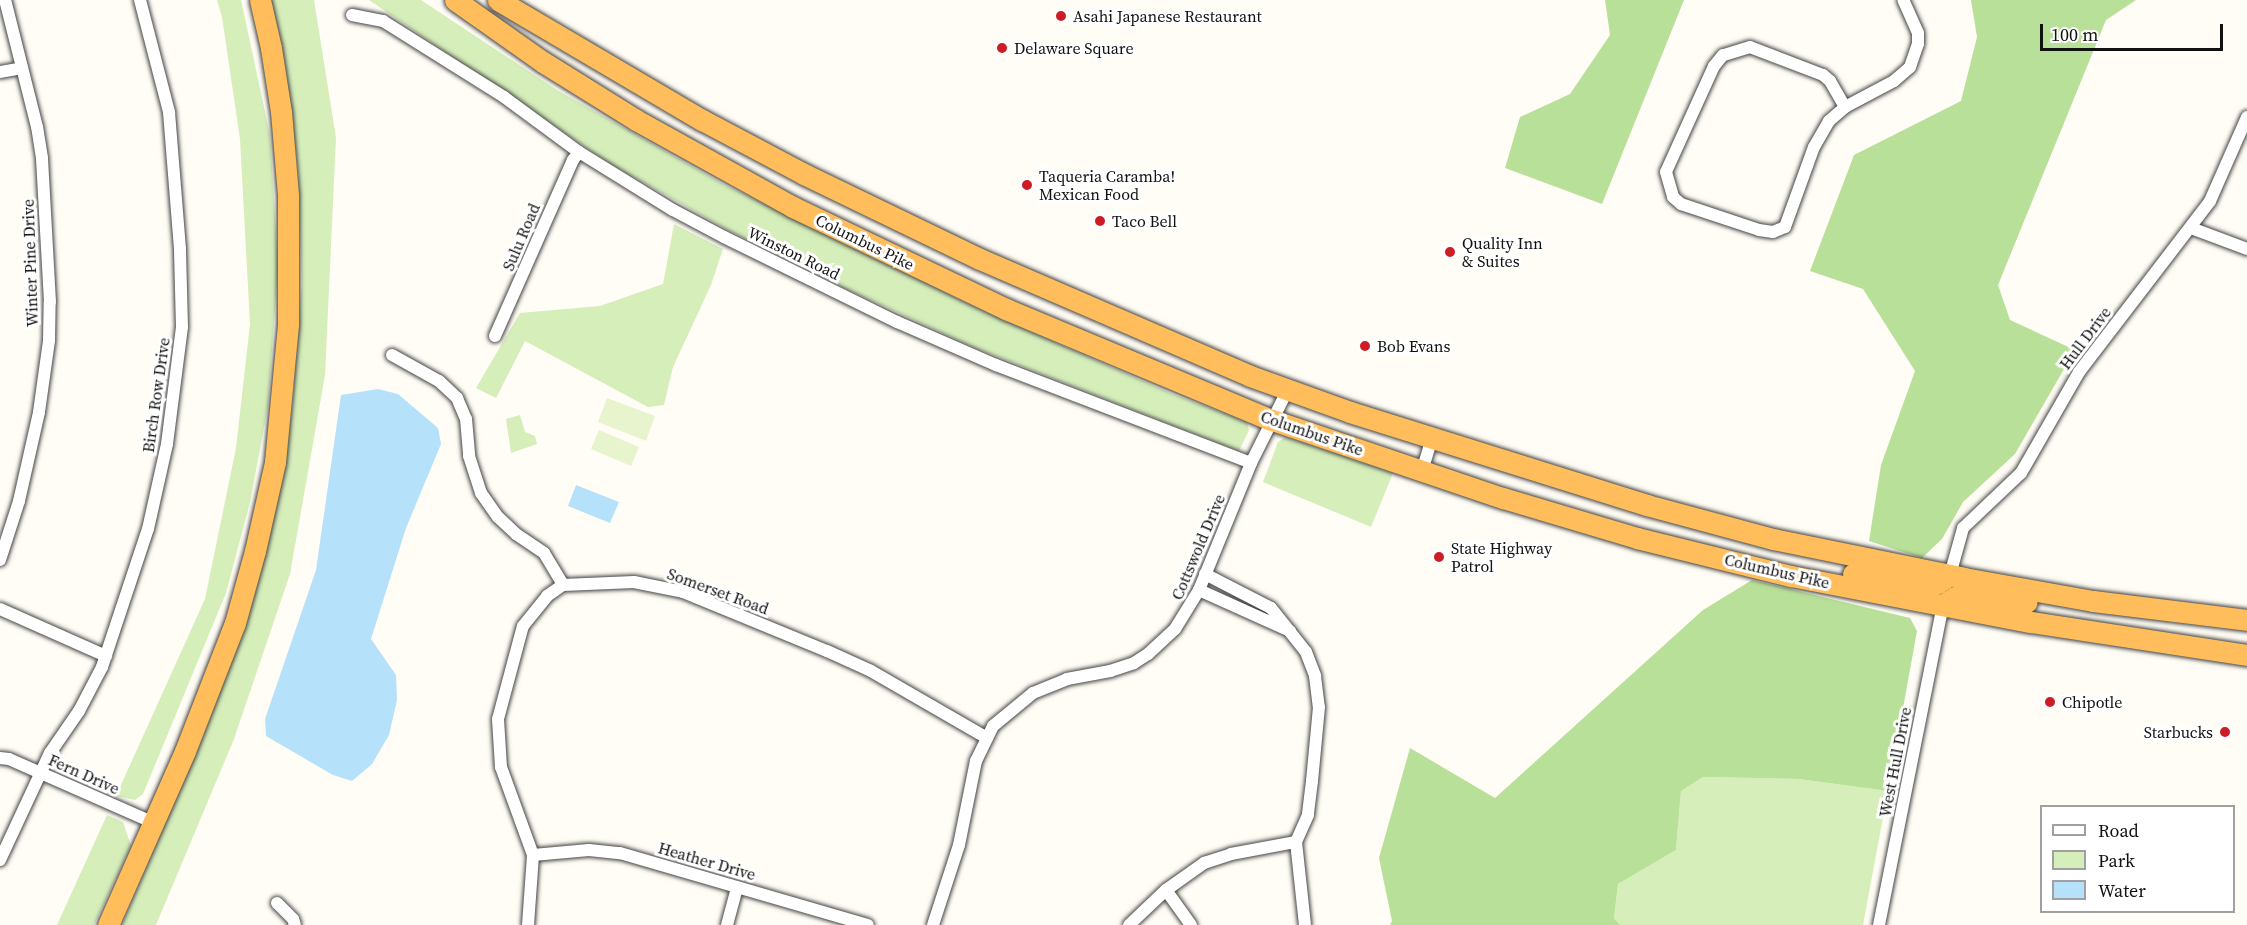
<!DOCTYPE html>
<html>
<head>
<meta charset="utf-8">
<style>
	body { margin:0 }
	#map { position:relative; width:2247px; height:925px; overflow:hidden; background:#fffdf5; font-family:"Source Serif 4",serif }
	div>[style] { position:absolute }
	.green>* { inset:0; background:#d5eeba }
	.forest>* { inset:0; background:#b9e098 }
	.pitch>* { inset:0; background:#e7f4cd }
	.water>* { inset:0; background:#b5e1fb }
	.roads { filter:drop-shadow(0 0 2px #444) drop-shadow(0 0 2px #444) }
	.minor>* { height:12px; margin:-6px; padding:0 6px; transform-origin:6px; border-radius:6px; background:#fff }
	.trunk>* { height:21px; margin:-10.5px; padding:0 10.5px; transform-origin:10.5px; border-radius:10.5px; background:#ffbd5c }
	.dots>* { width:16px; height:16px; translate:-50% -50%; box-sizing:border-box; border:3px solid #fff; border-radius:50% }
	span { translate:-50% -50%; white-space:nowrap; text-align:center; line-height:1.15; -webkit-text-stroke:6px #fff; paint-order:stroke }
	.poi-label { font-size:16px; color:#111 }
	.left { translate:0 -50%; text-align:left }
	.right { translate:-100% -50%; text-align:right }
	.street-label { font-size:16px; color:#111 }
	.legend { position:absolute; left:2040px; top:805px; width:195px; height:108px; box-sizing:border-box; background:#fff; border:2px solid #a0a0a0; margin:0; padding:8px 10px; list-style:none; font-size:18px; color:#111 }
	.legend li { display:flex; align-items:center; gap:12px; height:30px }
	.legend b { width:30px; border:2px solid #a0a0a0 }
	.scale { position:absolute; left:2040px; top:24px; width:183px; height:27px; box-sizing:border-box; border:3px solid #111; border-top:0; padding-left:8px; font-size:18px; line-height:21px; white-space:nowrap; color:#111; -webkit-text-stroke:4px #fff; paint-order:stroke }
</style>
</head>
<body>
<div id="map">
	<div class="green">
		<i style="clip-path:polygon(217px 0,241px 0,270px 135px,278px 266px,268px 406px,250px 502px,226px 593px,143px 794px,135px 800px,116px 796px,205px 599px,236px 448px,250px 324px,240px 139px,222px 17px)"></i>
		<i style="clip-path:polygon(271px 0,314px 0,336px 138px,325px 375px,290px 574px,234px 739px,156px 925px,122px 925px,191px 762px,262px 563px,292px 412px,302px 283px,298px 168px,284px 58px)"></i>
		<i style="clip-path:polygon(369px 0,421px 0,557px 90px,725px 185px,985px 312px,1170px 393px,1247px 422px,1249px 430px,1239px 451px,973px 347px,847px 289px,728px 230px,609px 163px)"></i>
		<i style="clip-path:polygon(674px 224px,723px 249px,711px 285px,673px 367px,664px 405px,648px 407px,525px 341px,496px 398px,476px 388px,520px 313px,600px 306px,663px 284px)"></i>
		<i style="clip-path:polygon(520px 415px,525px 432px,535px 436px,537px 444px,511px 453px,506px 419px)"></i>
		<i style="clip-path:polygon(1286px 437px,1393px 473px,1371px 527px,1263px 482px,1278px 442px)"></i>
		<i style="clip-path:polygon(1703px 777px,1799px 779px,1888px 791px,1863px 925px,1620px 925px,1614px 918px,1618px 884px,1676px 850px,1681px 791px)"></i>
		<i style="clip-path:polygon(107px 815px,123px 822px,131px 846px,94px 925px,57px 925px)"></i>
	</div>
	<div class="forest">
		<i style="clip-path:polygon(1605px 0,1684px 0,1602px 204px,1505px 168px,1520px 117px,1570px 94px,1610px 35px)"></i>
		<i style="clip-path:polygon(1971px 0,2136px 0,2106px 20px,1998px 285px,2010px 320px,2075px 350px,2015px 454px,1963px 502px,1942px 539px,1922px 558px,1869px 541px,1881px 465px,1915px 371px,1863px 289px,1810px 271px,1854px 155px,1961px 101px,1977px 37px)"></i>
		<i style="clip-path:polygon(1752px 580px,1910px 618px,1917px 631px,1888px 791px,1799px 779px,1703px 777px,1681px 791px,1676px 850px,1618px 884px,1614px 918px,1620px 925px,1390px 925px,1392px 921px,1379px 858px,1410px 748px,1495px 798px,1703px 610px)"></i>
	</div>
	<div class="pitch">
		<i style="clip-path:polygon(607px 398px,655px 416px,646px 441px,598px 422px)"></i>
		<i style="clip-path:polygon(599px 430px,639px 447px,631px 466px,591px 449px)"></i>
	</div>
	<div class="water">
		<i style="clip-path:polygon(378px 389px,398px 394px,438px 428px,441px 444px,406px 528px,371px 639px,396px 675px,397px 700px,389px 735px,372px 764px,352px 781px,333px 775px,266px 736px,265px 719px,316px 570px,341px 395px)"></i>
		<i style="clip-path:polygon(576px 485px,619px 502px,610px 523px,568px 506px)"></i>
	</div>
	<div class="roads">
		<div class="minor">
			<i style="left:352px;top:15px;width:32px;rotate:11deg"></i>
			<i style="left:383px;top:21px;width:143px;rotate:32.1deg"></i>
			<i style="left:504px;top:97px;width:93px;rotate:36.3deg"></i>
			<i style="left:579px;top:152px;width:110px;rotate:31.7deg"></i>
			<i style="left:673px;top:210px;width:58px;rotate:27.9deg"></i>
			<i style="left:724px;top:237px;width:193px;rotate:26.2deg"></i>
			<i style="left:897px;top:322px;width:108px;rotate:23.5deg"></i>
			<i style="left:996px;top:365px;width:273px;rotate:21deg"></i>
			<i style="left:0;top:72px;width:22px;rotate:-10deg"></i>
			<i style="left:1845px;top:107px;width:30px;rotate:-120deg"></i>
			<i style="left:1830px;top:81px;width:9px;rotate:-139deg"></i>
			<i style="left:1823px;top:75px;width:78px;rotate:-159deg"></i>
			<i style="left:1750px;top:47px;width:28px;rotate:163deg"></i>
			<i style="left:1723px;top:55px;width:14px;rotate:129deg"></i>
			<i style="left:1714px;top:66px;width:116px;rotate:114.4deg"></i>
			<i style="left:1666px;top:172px;width:26px;rotate:74deg"></i>
			<i style="left:1673px;top:197px;width:11px;rotate:41deg"></i>
			<i style="left:1681px;top:204px;width:82px;rotate:18.4deg"></i>
			<i style="left:1759px;top:230px;width:14px;rotate:8deg"></i>
			<i style="left:1773px;top:232px;width:13px;rotate:-23deg"></i>
			<i style="left:1785px;top:227px;width:85px;rotate:-70.1deg"></i>
			<i style="left:1814px;top:147px;width:30px;rotate:-60deg"></i>
			<i style="left:1829px;top:121px;width:21px;rotate:-41deg"></i>
			<i style="left:1845px;top:107px;width:55px;rotate:-28deg"></i>
			<i style="left:1894px;top:81px;width:21px;rotate:-41deg"></i>
			<i style="left:1910px;top:67px;width:24px;rotate:-71deg"></i>
			<i style="left:1918px;top:44px;width:11px;rotate:-90deg"></i>
			<i style="left:1918px;top:33px;width:36px;rotate:-114deg"></i>
			<i style="left:2191px;top:228px;width:60px;rotate:20.6deg"></i>
			<i style="left:495px;top:336px;width:193px;rotate:-66.1deg"></i>
			<i style="left:573px;top:160px;width:10px;rotate:-53deg"></i>
			<i style="left:392px;top:355px;width:54px;rotate:29deg"></i>
			<i style="left:439px;top:381px;width:25px;rotate:43deg"></i>
			<i style="left:457px;top:398px;width:23px;rotate:67deg"></i>
			<i style="left:466px;top:419px;width:37px;rotate:85deg"></i>
			<i style="left:469px;top:456px;width:39px;rotate:72deg"></i>
			<i style="left:481px;top:493px;width:29px;rotate:55deg"></i>
			<i style="left:498px;top:517px;width:25px;rotate:43deg"></i>
			<i style="left:516px;top:534px;width:34px;rotate:34deg"></i>
			<i style="left:544px;top:553px;width:37px;rotate:59deg"></i>
			<i style="left:1422px;top:471px;width:34px;rotate:-73deg"></i>
			<i style="left:0;top:560px;width:62px;rotate:-72.1deg"></i>
			<i style="left:19px;top:501px;width:91px;rotate:-77.3deg"></i>
			<i style="left:39px;top:412px;width:72px;rotate:-82deg"></i>
			<i style="left:49px;top:341px;width:39px;rotate:-89deg"></i>
			<i style="left:50px;top:302px;width:144px;rotate:-93.2deg"></i>
			<i style="left:42px;top:158px;width:31px;rotate:-99deg"></i>
			<i style="left:37px;top:127px;width:131px;rotate:-104.1deg"></i>
			<i style="left:1205px;top:574px;width:74px;rotate:27.3deg"></i>
			<i style="left:1271px;top:608px;width:56px;rotate:51.5deg"></i>
			<i style="left:1306px;top:652px;width:26px;rotate:69deg"></i>
			<i style="left:1315px;top:676px;width:31px;rotate:83deg"></i>
			<i style="left:1319px;top:707px;width:74px;rotate:95.4deg"></i>
			<i style="left:1312px;top:781px;width:34px;rotate:97deg"></i>
			<i style="left:1308px;top:815px;width:30px;rotate:114deg"></i>
			<i style="left:1296px;top:842px;width:83px;rotate:83.8deg"></i>
			<i style="left:1950px;top:575px;width:49px;rotate:-74.5deg"></i>
			<i style="left:1963px;top:528px;width:80px;rotate:-43.5deg"></i>
			<i style="left:2021px;top:473px;width:116px;rotate:-60.1deg"></i>
			<i style="left:2079px;top:372px;width:215px;rotate:-52.5deg"></i>
			<i style="left:2210px;top:201px;width:92px;rotate:-66.2deg"></i>
			<i style="left:1199px;top:590px;width:100px;rotate:24.3deg"></i>
			<i style="left:0;top:609px;width:116px;rotate:23.9deg"></i>
			<i style="left:0;top:758px;width:9px;rotate:6deg"></i>
			<i style="left:9px;top:759px;width:158px;rotate:23.8deg"></i>
			<i style="left:533px;top:855px;width:56px;rotate:-5.1deg"></i>
			<i style="left:589px;top:850px;width:31px;rotate:6deg"></i>
			<i style="left:620px;top:853px;width:258px;rotate:16.2deg"></i>
			<i style="left:0;top:860px;width:118px;rotate:-65deg"></i>
			<i style="left:50px;top:753px;width:51px;rotate:-55.4deg"></i>
			<i style="left:79px;top:711px;width:50px;rotate:-62.4deg"></i>
			<i style="left:102px;top:667px;width:145px;rotate:-71.6deg"></i>
			<i style="left:148px;top:529px;width:87px;rotate:-77.4deg"></i>
			<i style="left:167px;top:444px;width:118px;rotate:-82.7deg"></i>
			<i style="left:182px;top:327px;width:78px;rotate:-91.5deg"></i>
			<i style="left:180px;top:249px;width:137px;rotate:-94.6deg"></i>
			<i style="left:169px;top:112px;width:116px;rotate:-104.5deg"></i>
			<i style="left:1166px;top:890px;width:43px;rotate:54.5deg"></i>
			<i style="left:277px;top:903px;width:23px;rotate:45deg"></i>
			<i style="left:293px;top:919px;width:6px;rotate:72deg"></i>
			<i style="left:528px;top:925px;width:70px;rotate:-85.9deg"></i>
			<i style="left:533px;top:855px;width:94px;rotate:-110deg"></i>
			<i style="left:501px;top:767px;width:48px;rotate:-93.6deg"></i>
			<i style="left:498px;top:719px;width:96px;rotate:-75deg"></i>
			<i style="left:523px;top:626px;width:38px;rotate:-51deg"></i>
			<i style="left:547px;top:596px;width:19px;rotate:-35deg"></i>
			<i style="left:563px;top:585px;width:71px;rotate:-2.4deg"></i>
			<i style="left:634px;top:582px;width:50px;rotate:11.5deg"></i>
			<i style="left:683px;top:592px;width:156px;rotate:22.3deg"></i>
			<i style="left:827px;top:651px;width:48px;rotate:24.4deg"></i>
			<i style="left:871px;top:671px;width:134px;rotate:30deg"></i>
			<i style="left:727px;top:925px;width:39px;rotate:-75deg"></i>
			<i style="left:933px;top:925px;width:84px;rotate:-72deg"></i>
			<i style="left:959px;top:845px;width:86px;rotate:-78.6deg"></i>
			<i style="left:976px;top:761px;width:39px;rotate:-64deg"></i>
			<i style="left:993px;top:726px;width:52px;rotate:-39.5deg"></i>
			<i style="left:1033px;top:693px;width:37px;rotate:-22deg"></i>
			<i style="left:1067px;top:679px;width:44px;rotate:-10.5deg"></i>
			<i style="left:1110px;top:671px;width:25px;rotate:-18deg"></i>
			<i style="left:1134px;top:663px;width:17px;rotate:-33deg"></i>
			<i style="left:1148px;top:654px;width:37px;rotate:-43deg"></i>
			<i style="left:1175px;top:629px;width:46px;rotate:-58.4deg"></i>
			<i style="left:1199px;top:590px;width:137px;rotate:-67.7deg"></i>
			<i style="left:1251px;top:463px;width:83px;rotate:-63.4deg"></i>
			<i style="left:1129px;top:925px;width:51px;rotate:-43.4deg"></i>
			<i style="left:1166px;top:890px;width:47px;rotate:-35.4deg"></i>
			<i style="left:1204px;top:863px;width:28px;rotate:-18deg"></i>
			<i style="left:1231px;top:854px;width:66px;rotate:-10.5deg"></i>
			<i style="left:1879px;top:925px;width:326px;rotate:-78.7deg"></i>
		</div>
		<div class="trunk">
			<i style="left:455px;top:0;width:108px;rotate:35.2deg"></i>
			<i style="left:543px;top:62px;width:110px;rotate:31.9deg"></i>
			<i style="left:636px;top:120px;width:179px;rotate:29deg"></i>
			<i style="left:793px;top:207px;width:236px;rotate:25.6deg"></i>
			<i style="left:1006px;top:309px;width:288px;rotate:22.7deg"></i>
			<i style="left:1272px;top:420px;width:244px;rotate:18.7deg"></i>
			<i style="left:1503px;top:498px;width:140px;rotate:16.6deg"></i>
			<i style="left:1637px;top:538px;width:159px;rotate:13.9deg"></i>
			<i style="left:1791px;top:576px;width:244px;rotate:10.9deg"></i>
			<i style="left:2031px;top:622px;width:219px;rotate:8.7deg"></i>
			<i style="left:498px;top:0;width:237px;rotate:30.5deg"></i>
			<i style="left:702px;top:120px;width:115px;rotate:27.9deg"></i>
			<i style="left:804px;top:174px;width:195px;rotate:25.8deg"></i>
			<i style="left:980px;top:259px;width:294px;rotate:23.4deg"></i>
			<i style="left:1250px;top:376px;width:106px;rotate:19.8deg"></i>
			<i style="left:1350px;top:412px;width:311px;rotate:17.4deg"></i>
			<i style="left:1647px;top:505px;width:131px;rotate:15.1deg"></i>
			<i style="left:1773px;top:539px;width:195px;rotate:11.5deg"></i>
			<i style="left:1964px;top:578px;width:131px;rotate:10.1deg"></i>
			<i style="left:2093px;top:601px;width:155px;rotate:7deg"></i>
			<i style="left:1853px;top:574px;width:74px;rotate:8.6deg"></i>
			<i style="left:1926px;top:585px;width:12px;rotate:-9deg"></i>
			<i style="left:1938px;top:583px;width:14px;rotate:-34deg"></i>
			<i style="left:1944px;top:604px;width:13px;rotate:-32deg"></i>
			<i style="left:1955px;top:597px;width:14px;rotate:-8deg"></i>
			<i style="left:1969px;top:595px;width:58px;rotate:6.9deg"></i>
			<i style="left:108px;top:925px;width:190px;rotate:-66.1deg"></i>
			<i style="left:185px;top:751px;width:137px;rotate:-68.7deg"></i>
			<i style="left:235px;top:623px;width:75px;rotate:-74.5deg"></i>
			<i style="left:255px;top:551px;width:91px;rotate:-77.3deg"></i>
			<i style="left:275px;top:462px;width:139px;rotate:-84.6deg"></i>
			<i style="left:288px;top:324px;width:129px;rotate:-90deg"></i>
			<i style="left:288px;top:195px;width:83px;rotate:-94.8deg"></i>
			<i style="left:281px;top:112px;width:65px;rotate:-98.9deg"></i>
			<i style="left:271px;top:48px;width:49px;rotate:-102.9deg"></i>
		</div>
	</div>
	<div class="dots">
		<i style="left:1061px;top:16px;background:#ce1c25"></i>
		<i style="left:1002px;top:48px;background:#ce1c25"></i>
		<i style="left:1027px;top:185px;background:#ce1c25"></i>
		<i style="left:1100px;top:221px;background:#ce1c25"></i>
		<i style="left:1450px;top:252px;background:#ce1c25"></i>
		<i style="left:1365px;top:346px;background:#ce1c25"></i>
		<i style="left:1439px;top:557px;background:#ce1c25"></i>
		<i style="left:2050px;top:702px;background:#ce1c25"></i>
		<i style="left:2225px;top:732px;background:#ce1c25"></i>
	</div>
	<div class="poi-label">
		<span class="left" style="left:1073px;top:16px">Asahi Japanese Restaurant</span>
		<span class="left" style="left:1014px;top:48px">Delaware Square</span>
		<span class="left" style="left:1039px;top:185px">Taqueria Caramba!<br>Mexican Food</span>
		<span class="left" style="left:1112px;top:221px">Taco Bell</span>
		<span class="left" style="left:1462px;top:252px">Quality Inn<br>&amp; Suites</span>
		<span class="left" style="left:1377px;top:346px">Bob Evans</span>
		<span class="left" style="left:1451px;top:557px">State Highway<br>Patrol</span>
		<span class="left" style="left:2062px;top:702px">Chipotle</span>
		<span class="right" style="left:2213px;top:732px">Starbucks</span>
	</div>
	<div class="street-label">
		<span style="left:521px;top:237px;rotate:-67deg">Sulu Road</span>
		<span style="left:865px;top:242px;rotate:26deg">Columbus Pike</span>
		<span style="left:794px;top:253px;rotate:26deg">Winston Road</span>
		<span style="left:30px;top:263px;rotate:-92deg">Winter Pine Drive</span>
		<span style="left:2085px;top:338px;rotate:-53deg">Hull Drive</span>
		<span style="left:156px;top:395px;rotate:-82deg">Birch Row Drive</span>
		<span style="left:1312px;top:433px;rotate:19deg">Columbus Pike</span>
		<span style="left:1198px;top:547px;rotate:-67deg">Cottswold Drive</span>
		<span style="left:1777px;top:571px;rotate:13deg">Columbus Pike</span>
		<span style="left:718px;top:591px;rotate:20deg">Somerset Road</span>
		<span style="left:1895px;top:762px;rotate:-79deg">West Hull Drive</span>
		<span style="left:84px;top:774px;rotate:24deg">Fern Drive</span>
		<span style="left:707px;top:861px;rotate:16deg">Heather Drive</span>
	</div>
	<ul class="legend">
	<li><b style="height:8px;background:#fff"></b>Road</li>
	<li><b style="height:16px;background:#d5eeba"></b>Park</li>
	<li><b style="height:16px;background:#b5e1fb"></b>Water</li>
	</ul>
	<div class="scale">100 m</div>
</div>
</body>
</html>
